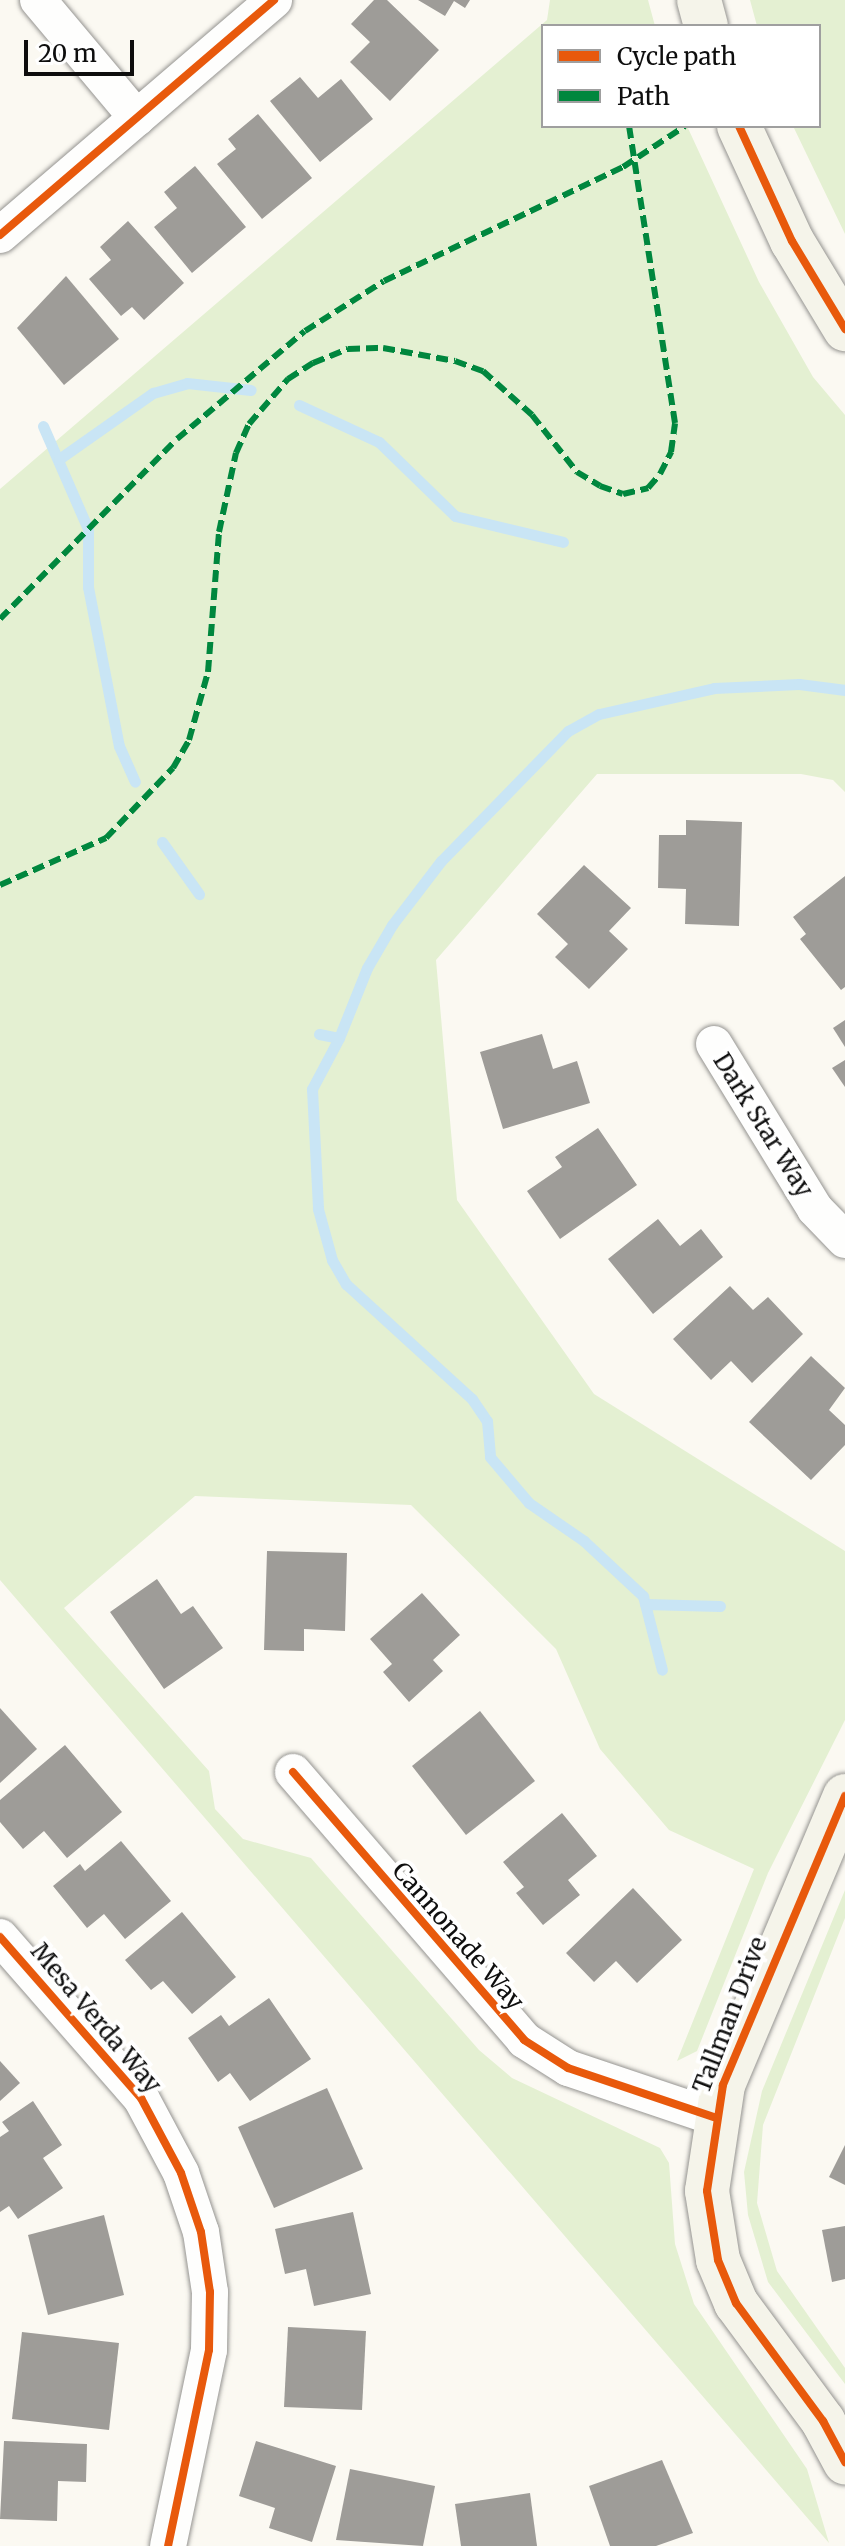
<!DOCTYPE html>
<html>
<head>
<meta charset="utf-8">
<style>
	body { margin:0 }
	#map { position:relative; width:845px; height:2546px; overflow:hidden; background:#fbf9f2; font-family:Merriweather,serif }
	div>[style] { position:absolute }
	.green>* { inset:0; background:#e4f0d2 }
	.stream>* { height:11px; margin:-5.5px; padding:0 5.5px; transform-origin:5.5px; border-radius:5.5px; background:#c9e5f5 }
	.building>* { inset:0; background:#9e9c98 }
	.roads { filter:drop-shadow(0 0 2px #959491) drop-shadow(0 0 2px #959491) }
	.street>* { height:36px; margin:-18px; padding:0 18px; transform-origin:18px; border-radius:18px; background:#fefefd }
	.secondary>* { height:44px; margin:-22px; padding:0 22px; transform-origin:22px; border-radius:22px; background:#f5f4ea }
	.quiet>* { height:6px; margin-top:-3px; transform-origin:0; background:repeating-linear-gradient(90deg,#00873e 0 12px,transparent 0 18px) }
	.cycleway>* { height:8px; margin:-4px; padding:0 4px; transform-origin:4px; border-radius:4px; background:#e8590c }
	span { translate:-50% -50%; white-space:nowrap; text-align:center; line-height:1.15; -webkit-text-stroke:8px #fff; paint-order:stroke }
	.street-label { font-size:24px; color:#0e0e0e }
	.legend { position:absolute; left:541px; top:24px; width:280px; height:104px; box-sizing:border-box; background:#fff; border:2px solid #9f9f9f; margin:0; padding:10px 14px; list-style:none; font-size:24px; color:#0e0e0e }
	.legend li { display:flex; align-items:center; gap:16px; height:40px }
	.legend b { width:40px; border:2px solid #9f9f9f }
	.scale { position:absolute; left:24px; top:40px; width:110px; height:36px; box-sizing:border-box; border:4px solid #0e0e0e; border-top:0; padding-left:10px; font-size:24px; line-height:28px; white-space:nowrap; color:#0e0e0e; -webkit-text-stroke:6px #fff; paint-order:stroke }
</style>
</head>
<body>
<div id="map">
	<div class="green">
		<i style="clip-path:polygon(550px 0,648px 0,655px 26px,543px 26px,543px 126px,687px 126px,759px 282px,813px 377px,845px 415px,845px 792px,833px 780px,801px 774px,597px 774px,436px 960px,457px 1200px,594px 1394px,845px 1551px,845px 1720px,768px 1873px,697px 2051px,677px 2061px,754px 1869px,669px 1830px,600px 1749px,556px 1649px,411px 1505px,195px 1496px,64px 1608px,209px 1771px,215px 1809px,243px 1839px,311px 1858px,479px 2050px,512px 2078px,660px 2148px,669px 2163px,675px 2244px,694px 2304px,807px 2469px,829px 2543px,0 1580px,0 489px,547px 20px)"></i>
		<i style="clip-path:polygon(750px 0,845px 0,845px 234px,793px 126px,819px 126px,819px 26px,757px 26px)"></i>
		<i style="clip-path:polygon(845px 1890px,845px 1918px,763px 2125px,757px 2203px,777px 2271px,845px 2368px,845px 2384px,768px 2282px,748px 2215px,744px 2172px,762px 2091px)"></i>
	</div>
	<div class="stream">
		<i style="left:299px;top:405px;width:88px;rotate:24.8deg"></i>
		<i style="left:379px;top:442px;width:106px;rotate:44.2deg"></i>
		<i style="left:455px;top:516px;width:111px;rotate:13.5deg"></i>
		<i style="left:43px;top:426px;width:112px;rotate:66.4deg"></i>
		<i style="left:88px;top:529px;width:58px;rotate:90deg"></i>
		<i style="left:88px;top:587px;width:162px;rotate:79deg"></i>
		<i style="left:119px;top:746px;width:39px;rotate:66deg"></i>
		<i style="left:59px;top:459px;width:115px;rotate:-35.1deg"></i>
		<i style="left:153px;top:393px;width:35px;rotate:-16deg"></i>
		<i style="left:187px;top:383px;width:64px;rotate:6.2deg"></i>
		<i style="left:162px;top:842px;width:64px;rotate:54.6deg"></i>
		<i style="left:319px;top:1034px;width:20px;rotate:11deg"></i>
		<i style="left:339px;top:1038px;width:75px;rotate:-68.2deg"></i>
		<i style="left:367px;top:968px;width:50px;rotate:-59.8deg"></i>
		<i style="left:392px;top:925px;width:81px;rotate:-52.6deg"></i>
		<i style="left:441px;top:861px;width:182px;rotate:-45.7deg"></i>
		<i style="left:568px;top:731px;width:35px;rotate:-29deg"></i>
		<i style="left:599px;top:714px;width:118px;rotate:-12.7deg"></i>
		<i style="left:714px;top:688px;width:85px;rotate:-2.7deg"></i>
		<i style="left:799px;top:684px;width:46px;rotate:7.4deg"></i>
		<i style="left:339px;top:1038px;width:58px;rotate:117.9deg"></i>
		<i style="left:312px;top:1089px;width:120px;rotate:87.1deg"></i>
		<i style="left:318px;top:1209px;width:53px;rotate:74.6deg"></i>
		<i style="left:332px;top:1260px;width:28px;rotate:60deg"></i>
		<i style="left:346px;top:1284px;width:171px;rotate:42.4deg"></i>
		<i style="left:472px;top:1399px;width:27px;rotate:56deg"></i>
		<i style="left:487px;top:1421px;width:36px;rotate:85deg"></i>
		<i style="left:490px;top:1457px;width:60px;rotate:49.7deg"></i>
		<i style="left:529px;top:1503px;width:67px;rotate:34.6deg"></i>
		<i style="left:584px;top:1541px;width:81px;rotate:43deg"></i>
		<i style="left:643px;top:1596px;width:76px;rotate:75.6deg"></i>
		<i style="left:645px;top:1604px;width:75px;rotate:1.5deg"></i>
	</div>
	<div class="building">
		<i style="clip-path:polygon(374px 0,387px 0,439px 50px,390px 101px,350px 62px,370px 42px,351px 24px)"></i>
		<i style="clip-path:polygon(418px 0,470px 0,465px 8px,454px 1px,445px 16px)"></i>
		<i style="clip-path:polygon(300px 77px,318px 98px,341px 79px,373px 119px,320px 162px,270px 101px)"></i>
		<i style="clip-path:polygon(258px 114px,312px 178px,262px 219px,217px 164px,236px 149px,228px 139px)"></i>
		<i style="clip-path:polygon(195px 166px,246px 227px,192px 273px,154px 227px,177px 208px,164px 192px)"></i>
		<i style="clip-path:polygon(128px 221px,184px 283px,144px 320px,132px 307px,121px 316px,89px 279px,111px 260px,100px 247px)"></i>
		<i style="clip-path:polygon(66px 276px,119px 339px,64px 385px,17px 328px)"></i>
		<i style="clip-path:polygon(686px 820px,742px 822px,739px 926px,685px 924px,686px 889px,658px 888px,659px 835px,686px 835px)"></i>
		<i style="clip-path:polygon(584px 865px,631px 908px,609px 931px,628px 949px,589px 989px,555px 957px,568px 944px,537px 914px)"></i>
		<i style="clip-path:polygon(845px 876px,845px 987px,841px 990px,800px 939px,806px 934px,793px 917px)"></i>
		<i style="clip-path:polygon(845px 1020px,845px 1047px,833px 1028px)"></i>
		<i style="clip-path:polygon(542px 1034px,553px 1069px,577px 1061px,590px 1103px,503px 1129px,480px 1052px)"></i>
		<i style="clip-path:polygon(845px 1060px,845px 1087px,832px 1068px)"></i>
		<i style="clip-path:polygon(598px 1128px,637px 1185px,560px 1239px,527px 1191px,562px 1167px,555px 1157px)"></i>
		<i style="clip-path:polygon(658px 1219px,680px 1246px,701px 1229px,723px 1257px,653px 1314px,608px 1259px)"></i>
		<i style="clip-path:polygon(730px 1286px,753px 1310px,768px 1297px,803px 1334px,752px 1383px,731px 1361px,711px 1380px,673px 1339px)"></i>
		<i style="clip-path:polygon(811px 1356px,845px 1388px,829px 1410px,845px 1425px,845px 1445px,811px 1480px,749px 1422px)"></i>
		<i style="clip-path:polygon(267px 1551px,347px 1553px,345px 1631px,304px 1629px,304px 1651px,264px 1650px)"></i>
		<i style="clip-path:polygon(157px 1579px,181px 1614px,193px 1606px,223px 1648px,164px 1689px,110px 1612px)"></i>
		<i style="clip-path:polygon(422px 1593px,460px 1635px,433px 1660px,443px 1671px,409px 1702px,383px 1672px,392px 1664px,370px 1639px)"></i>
		<i style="clip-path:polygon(0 1708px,37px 1749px,0 1783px)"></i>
		<i style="clip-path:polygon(480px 1711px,535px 1781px,466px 1835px,412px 1766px)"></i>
		<i style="clip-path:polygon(65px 1745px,122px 1812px,67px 1858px,44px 1831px,23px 1849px,0 1822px,0 1800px)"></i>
		<i style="clip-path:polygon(562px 1813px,597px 1856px,568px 1880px,580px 1895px,543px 1925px,516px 1893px,524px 1887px,503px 1862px)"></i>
		<i style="clip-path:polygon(121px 1841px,171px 1901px,125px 1939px,104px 1914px,87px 1928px,53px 1886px,80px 1864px,85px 1871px)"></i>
		<i style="clip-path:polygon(633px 1888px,682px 1940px,637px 1983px,616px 1961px,594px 1982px,566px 1953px)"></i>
		<i style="clip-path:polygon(182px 1912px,236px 1977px,192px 2014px,163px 1981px,151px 1990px,125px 1960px)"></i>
		<i style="clip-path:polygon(269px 1998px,311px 2059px,250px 2101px,230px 2073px,218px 2082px,188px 2038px,221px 2015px,229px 2026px)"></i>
		<i style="clip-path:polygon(0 2061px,20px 2083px,0 2101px)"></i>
		<i style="clip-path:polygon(327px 2088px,363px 2169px,274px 2208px,238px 2127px)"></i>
		<i style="clip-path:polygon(33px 2101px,62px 2145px,43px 2158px,63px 2188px,18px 2219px,9px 2206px,0 2212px,0 2137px,9px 2131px,2px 2122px)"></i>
		<i style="clip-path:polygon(845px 2145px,845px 2185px,829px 2177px)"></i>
		<i style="clip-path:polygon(353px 2212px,371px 2294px,314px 2306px,306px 2269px,285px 2274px,275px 2229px)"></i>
		<i style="clip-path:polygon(104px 2215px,124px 2295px,48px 2315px,28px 2235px)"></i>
		<i style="clip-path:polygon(845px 2226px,845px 2279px,832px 2282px,822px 2230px)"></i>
		<i style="clip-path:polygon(288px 2327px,366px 2331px,362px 2410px,284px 2407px)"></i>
		<i style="clip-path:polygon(22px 2332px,119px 2343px,109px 2430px,12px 2419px)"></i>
		<i style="clip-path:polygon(4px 2441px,87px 2444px,86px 2482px,58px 2481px,57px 2521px,0 2519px)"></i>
		<i style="clip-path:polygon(256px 2441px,336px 2466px,312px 2542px,269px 2528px,275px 2508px,239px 2496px)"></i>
		<i style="clip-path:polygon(662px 2460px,693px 2533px,656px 2546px,610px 2546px,589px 2486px)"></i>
		<i style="clip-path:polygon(350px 2469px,435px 2486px,423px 2546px,336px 2540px)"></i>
		<i style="clip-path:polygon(530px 2493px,537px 2546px,461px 2546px,455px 2504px)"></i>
	</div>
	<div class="roads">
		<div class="street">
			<i style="left:38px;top:0;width:154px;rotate:50deg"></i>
			<i style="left:0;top:235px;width:361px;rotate:-40.6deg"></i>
			<i style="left:714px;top:1044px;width:193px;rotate:58.5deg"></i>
			<i style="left:815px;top:1209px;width:43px;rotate:45.9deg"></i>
			<i style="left:293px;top:1772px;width:354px;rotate:49.2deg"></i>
			<i style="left:524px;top:2040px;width:52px;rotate:32.5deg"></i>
			<i style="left:568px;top:2068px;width:154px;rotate:18.6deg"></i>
			<i style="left:0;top:1937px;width:214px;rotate:48.8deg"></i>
			<i style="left:141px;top:2098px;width:85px;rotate:61.9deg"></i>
			<i style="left:181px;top:2173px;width:62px;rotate:71.3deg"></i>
			<i style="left:201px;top:2232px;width:61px;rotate:81.5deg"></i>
			<i style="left:210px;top:2292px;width:58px;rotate:91deg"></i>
			<i style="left:209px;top:2350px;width:200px;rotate:101.8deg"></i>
		</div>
		<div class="secondary">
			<i style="left:699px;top:0;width:27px;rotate:75deg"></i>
			<i style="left:739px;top:126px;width:127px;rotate:65.3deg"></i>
			<i style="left:792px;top:241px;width:103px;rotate:58.9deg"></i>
			<i style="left:845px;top:1796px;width:314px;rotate:112.9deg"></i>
			<i style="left:723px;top:2085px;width:107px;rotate:98.6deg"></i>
			<i style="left:707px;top:2191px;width:70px;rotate:80.9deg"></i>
			<i style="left:718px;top:2260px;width:47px;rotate:67.3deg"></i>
			<i style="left:736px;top:2303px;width:147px;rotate:53.6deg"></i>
			<i style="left:823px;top:2421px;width:47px;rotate:61.8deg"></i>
		</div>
	</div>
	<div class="quiet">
		<i style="left:0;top:619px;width:252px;rotate:-45.5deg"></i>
		<i style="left:177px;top:439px;width:167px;rotate:-40.2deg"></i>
		<i style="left:305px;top:331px;width:93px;rotate:-32.3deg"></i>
		<i style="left:384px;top:281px;width:265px;rotate:-25.5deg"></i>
		<i style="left:623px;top:167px;width:74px;rotate:-33.5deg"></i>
		<i style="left:0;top:885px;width:116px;rotate:-23.9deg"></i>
		<i style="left:106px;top:838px;width:97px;rotate:-46.3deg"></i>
		<i style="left:173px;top:768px;width:32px;rotate:-60deg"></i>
		<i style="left:189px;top:740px;width:71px;rotate:-74.4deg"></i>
		<i style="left:208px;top:672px;width:140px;rotate:-85.5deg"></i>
		<i style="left:219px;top:532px;width:81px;rotate:-77.9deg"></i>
		<i style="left:236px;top:453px;width:32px;rotate:-66deg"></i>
		<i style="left:249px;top:424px;width:60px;rotate:-49.1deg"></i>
		<i style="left:288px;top:379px;width:30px;rotate:-33deg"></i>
		<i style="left:313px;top:363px;width:38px;rotate:-22deg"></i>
		<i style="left:348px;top:349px;width:35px;rotate:-2deg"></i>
		<i style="left:383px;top:348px;width:73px;rotate:10.2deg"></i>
		<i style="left:455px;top:361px;width:30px;rotate:20deg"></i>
		<i style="left:483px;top:371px;width:66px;rotate:41.9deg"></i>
		<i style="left:532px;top:415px;width:73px;rotate:51.7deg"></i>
		<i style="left:577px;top:472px;width:27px;rotate:31deg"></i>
		<i style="left:600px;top:486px;width:24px;rotate:19deg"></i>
		<i style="left:623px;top:494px;width:26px;rotate:-13deg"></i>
		<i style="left:648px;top:488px;width:18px;rotate:-49deg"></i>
		<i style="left:660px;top:474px;width:25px;rotate:-63deg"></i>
		<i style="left:671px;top:452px;width:29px;rotate:-82deg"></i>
		<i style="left:675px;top:423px;width:301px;rotate:-98.8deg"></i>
	</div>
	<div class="cycleway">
		<i style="left:739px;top:126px;width:127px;rotate:65.3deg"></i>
		<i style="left:792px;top:241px;width:103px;rotate:58.9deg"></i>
		<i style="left:0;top:235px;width:361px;rotate:-40.6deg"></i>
		<i style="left:293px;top:1772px;width:354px;rotate:49.2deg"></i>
		<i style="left:524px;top:2040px;width:52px;rotate:32.5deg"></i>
		<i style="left:568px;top:2068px;width:154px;rotate:18.6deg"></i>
		<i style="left:845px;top:1796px;width:314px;rotate:112.9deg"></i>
		<i style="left:723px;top:2085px;width:107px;rotate:98.6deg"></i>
		<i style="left:707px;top:2191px;width:70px;rotate:80.9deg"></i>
		<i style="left:718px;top:2260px;width:47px;rotate:67.3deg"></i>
		<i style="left:736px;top:2303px;width:147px;rotate:53.6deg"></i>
		<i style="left:823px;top:2421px;width:47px;rotate:61.8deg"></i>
		<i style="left:0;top:1937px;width:214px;rotate:48.8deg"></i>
		<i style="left:141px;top:2098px;width:85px;rotate:61.9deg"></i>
		<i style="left:181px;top:2173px;width:62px;rotate:71.3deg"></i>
		<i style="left:201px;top:2232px;width:61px;rotate:81.5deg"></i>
		<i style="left:210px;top:2292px;width:58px;rotate:91deg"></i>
		<i style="left:209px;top:2350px;width:200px;rotate:101.8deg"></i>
	</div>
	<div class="street-label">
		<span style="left:763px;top:1125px;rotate:58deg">Dark Star Way</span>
		<span style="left:458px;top:1936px;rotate:49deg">Cannonade Way</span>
		<span style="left:730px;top:2015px;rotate:-69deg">Tallman Drive</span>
		<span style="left:96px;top:2018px;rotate:50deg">Mesa Verda Way</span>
	</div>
	<ul class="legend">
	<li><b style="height:10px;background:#e8590c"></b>Cycle path</li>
	<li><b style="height:10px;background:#00873e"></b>Path</li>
	</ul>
	<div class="scale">20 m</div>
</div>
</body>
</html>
